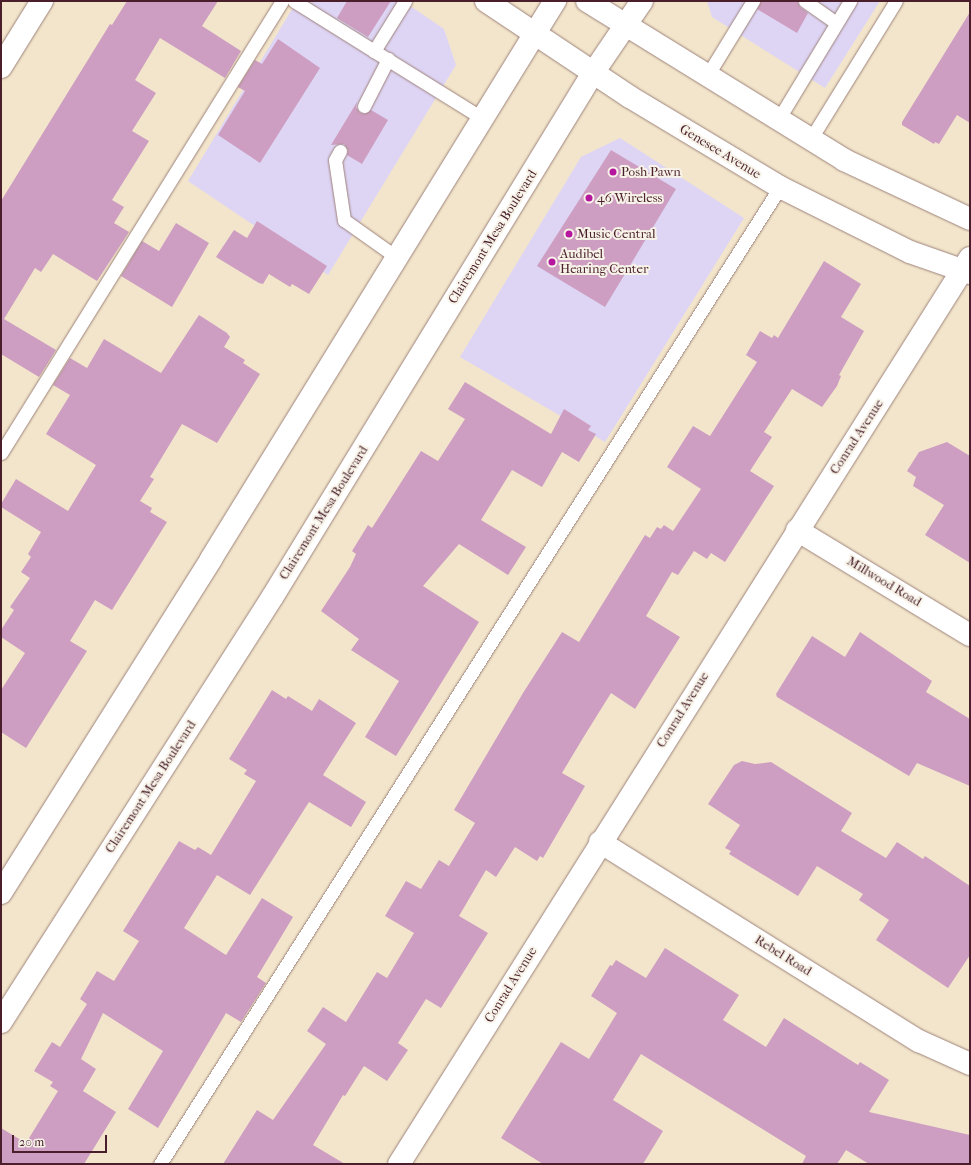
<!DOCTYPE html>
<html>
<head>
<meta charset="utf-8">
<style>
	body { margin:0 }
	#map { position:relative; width:971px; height:1165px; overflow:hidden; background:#f2e5cb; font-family:"IM FELL French Canon",serif }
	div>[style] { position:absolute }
	.built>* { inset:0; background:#ded5f5 }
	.building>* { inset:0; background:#cd9ec1 }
	.roads { filter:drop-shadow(0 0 1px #9e827b) drop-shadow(0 0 1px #9e827b) }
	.service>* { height:13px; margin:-6.5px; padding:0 6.5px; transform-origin:6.5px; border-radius:6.5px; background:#fff }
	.minor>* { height:22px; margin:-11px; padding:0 11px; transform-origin:11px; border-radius:11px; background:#fff }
	.primary>* { height:22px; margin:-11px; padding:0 11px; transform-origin:11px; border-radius:11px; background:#fff }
	.dots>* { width:11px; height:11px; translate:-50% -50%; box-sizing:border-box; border:2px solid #f7f3e8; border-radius:50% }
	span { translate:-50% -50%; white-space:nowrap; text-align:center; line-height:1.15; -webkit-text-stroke:4px #f7f3e8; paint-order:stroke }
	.street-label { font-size:13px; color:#4a1f2b }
	.poi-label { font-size:13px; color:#4a1f2b }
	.left { translate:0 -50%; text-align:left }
	.frame { position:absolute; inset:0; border:2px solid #4a1f2b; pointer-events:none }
	.scale { position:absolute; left:12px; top:1135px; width:95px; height:18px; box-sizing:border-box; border:2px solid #4a1f2b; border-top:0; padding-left:5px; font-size:12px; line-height:14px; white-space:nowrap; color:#4a1f2b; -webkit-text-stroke:3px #f7f3e8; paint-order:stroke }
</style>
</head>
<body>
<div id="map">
	<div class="built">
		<i style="clip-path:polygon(297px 1px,403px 1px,444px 29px,456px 65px,328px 275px,188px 181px)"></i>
		<i style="clip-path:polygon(707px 1px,880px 1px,825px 88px,712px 17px)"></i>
		<i style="clip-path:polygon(620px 138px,744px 218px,605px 442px,460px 357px,581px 157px)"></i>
	</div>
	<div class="building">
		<i style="clip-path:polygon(127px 1px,218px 1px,202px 26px,241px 51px,225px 78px,160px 38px,135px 80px,156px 93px,132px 131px,149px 141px,112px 200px,124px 207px,114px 223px,129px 232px,97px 281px,53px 254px,41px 272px,35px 268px,4px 319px,56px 350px,39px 377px,1px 354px,1px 201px,110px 24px,112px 25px)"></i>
		<i style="clip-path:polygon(347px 1px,391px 1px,368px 37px,337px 18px)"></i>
		<i style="clip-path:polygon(761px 1px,797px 1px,800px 7px,808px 13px,797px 33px,757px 9px)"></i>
		<i style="clip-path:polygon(970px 12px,970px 123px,957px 115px,939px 144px,935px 142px,934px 144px,902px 125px,902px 122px)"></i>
		<i style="clip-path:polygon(278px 39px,320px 68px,260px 163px,218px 135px,245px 91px,238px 87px,255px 60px,262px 64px)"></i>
		<i style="clip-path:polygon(357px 102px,356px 107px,360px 113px,365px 114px,371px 110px,388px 120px,362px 164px,347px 155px,348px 150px,344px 144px,331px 145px)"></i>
		<i style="clip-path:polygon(611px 150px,676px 189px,605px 307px,537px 266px)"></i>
		<i style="clip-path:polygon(257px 221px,327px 266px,309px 294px,292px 284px,290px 287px,269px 274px,263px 284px,259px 283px,216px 257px,234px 230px,247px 238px)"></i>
		<i style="clip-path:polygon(176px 223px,209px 243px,172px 307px,121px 276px,142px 241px,159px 251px)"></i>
		<i style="clip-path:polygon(824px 261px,861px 284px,841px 317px,864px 331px,839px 375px,841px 376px,837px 386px,822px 407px,792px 389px,764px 432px,772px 437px,750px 471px,774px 486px,725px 562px,711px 553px,707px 559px,694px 551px,678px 575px,672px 572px,646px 616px,680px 637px,635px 709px,611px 693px,583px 738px,562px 773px,585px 786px,543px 858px,540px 856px,537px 861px,515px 847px,496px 877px,486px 870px,459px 916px,488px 933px,441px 1008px,426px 999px,398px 1043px,408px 1050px,387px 1081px,364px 1066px,345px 1096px,343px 1095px,313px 1145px,345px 1164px,223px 1164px,257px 1110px,273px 1120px,326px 1044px,307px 1031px,323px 1007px,346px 1022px,377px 972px,387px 978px,414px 933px,385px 916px,406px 881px,421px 889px,439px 860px,449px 866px,475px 823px,454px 810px,523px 693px,562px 632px,579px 642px,645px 535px,650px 538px,657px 527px,661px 529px,664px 525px,673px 531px,701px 489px,667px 467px,693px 426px,710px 436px,757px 362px,746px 355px,760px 331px,772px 338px,774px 335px,778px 338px)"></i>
		<i style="clip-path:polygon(199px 315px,227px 333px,230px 337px,224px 347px,245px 360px,243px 363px,260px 374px,217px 443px,182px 424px,150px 477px,154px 479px,140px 501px,152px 508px,150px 512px,167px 522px,112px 610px,95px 600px,70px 641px,87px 651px,26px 748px,1px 732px,1px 690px,25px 653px,1px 637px,1px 630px,14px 610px,10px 607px,30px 578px,21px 572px,31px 557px,28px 554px,41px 532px,1px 507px,1px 504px,16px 479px,68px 511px,96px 465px,46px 434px,70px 395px,53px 385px,70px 358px,87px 368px,104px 339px,161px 373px)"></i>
		<i style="clip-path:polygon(465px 382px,551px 434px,564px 409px,591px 426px,588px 430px,596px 434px,579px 462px,562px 452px,542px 487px,512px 470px,481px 520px,526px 547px,508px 575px,459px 544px,423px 586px,479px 622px,396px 756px,365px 737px,399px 681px,351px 650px,359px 639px,321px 611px,350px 567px,356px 554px,352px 551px,368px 525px,372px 528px,421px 451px,438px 461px,465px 419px,448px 409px)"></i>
		<i style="clip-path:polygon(947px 442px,970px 456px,970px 563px,925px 535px,944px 505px,913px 486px,916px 477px,907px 471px,919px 452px)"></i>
		<i style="clip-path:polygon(860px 632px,932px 681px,926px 692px,970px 719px,970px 786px,917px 763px,909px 776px,777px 697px,776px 694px,812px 636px,845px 657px)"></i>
		<i style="clip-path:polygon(272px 690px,286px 699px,288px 696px,312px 711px,319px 699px,356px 723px,323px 775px,366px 802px,351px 827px,309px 802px,250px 895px,217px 875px,184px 928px,226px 955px,262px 898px,293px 917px,257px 977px,266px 983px,241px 1022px,226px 1013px,158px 1128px,128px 1109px,163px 1051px,103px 1013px,81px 1059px,96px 1069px,83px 1091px,116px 1112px,84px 1164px,1px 1164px,1px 1128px,26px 1143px,58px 1091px,50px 1086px,53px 1082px,34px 1071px,52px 1042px,60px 1047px,87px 1004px,80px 999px,97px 971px,114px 981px,139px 941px,123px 931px,179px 841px,195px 850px,198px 847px,211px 855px,256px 781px,244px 774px,247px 770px,229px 759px)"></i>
		<i style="clip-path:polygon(742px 761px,755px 764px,771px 762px,852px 813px,841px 831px,886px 858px,897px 842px,923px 859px,925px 856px,970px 886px,970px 955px,948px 988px,876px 940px,889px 920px,859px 900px,863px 894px,817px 866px,798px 896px,729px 854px,731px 851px,725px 848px,740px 825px,708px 804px,734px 765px)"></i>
		<i style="clip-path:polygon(665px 948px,739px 995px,723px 1020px,766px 1047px,784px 1018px,858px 1065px,860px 1062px,889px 1080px,869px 1112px,970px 1135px,970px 1164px,869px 1164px,846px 1150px,837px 1164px,802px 1164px,806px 1156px,641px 1054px,613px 1100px,663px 1131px,643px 1164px,543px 1164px,501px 1138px,561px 1042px,589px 1059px,617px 1013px,591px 996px,610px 965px,612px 966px,616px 960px,646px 978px)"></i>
	</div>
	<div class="roads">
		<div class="service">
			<i style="left:294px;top:1px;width:94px;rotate:32deg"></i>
			<i style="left:405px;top:1px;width:59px;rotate:121.8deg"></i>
			<i style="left:374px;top:51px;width:127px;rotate:31.8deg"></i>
			<i style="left:805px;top:1px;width:37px;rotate:35deg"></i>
			<i style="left:707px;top:76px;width:88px;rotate:-58.5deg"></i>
			<i style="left:364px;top:106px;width:53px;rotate:-62.9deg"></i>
			<i style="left:778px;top:120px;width:139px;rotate:-58.8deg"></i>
			<i style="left:810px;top:140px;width:163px;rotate:-58.3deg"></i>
			<i style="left:340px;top:151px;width:10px;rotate:119deg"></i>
			<i style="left:335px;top:160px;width:61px;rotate:81.5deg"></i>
			<i style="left:344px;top:220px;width:64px;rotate:35.4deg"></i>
			<i style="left:1px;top:453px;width:532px;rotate:-58.13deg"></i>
			<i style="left:160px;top:1164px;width:1157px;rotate:-57.6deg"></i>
		</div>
		<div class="minor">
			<i style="left:1px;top:67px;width:78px;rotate:-58.2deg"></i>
			<i style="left:797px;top:530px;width:202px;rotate:31.3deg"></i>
			<i style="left:600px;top:842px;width:376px;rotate:32deg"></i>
			<i style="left:919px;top:1041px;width:56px;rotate:24.3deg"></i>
			<i style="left:399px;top:1164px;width:1071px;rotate:-57.78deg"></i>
		</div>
		<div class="primary">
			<i style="left:486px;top:1px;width:173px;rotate:33.7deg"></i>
			<i style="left:630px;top:97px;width:175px;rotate:31deg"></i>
			<i style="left:780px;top:187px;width:145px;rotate:26.6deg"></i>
			<i style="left:910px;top:252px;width:64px;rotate:19.3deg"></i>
			<i style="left:587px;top:1px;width:302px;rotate:31.7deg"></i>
			<i style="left:844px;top:160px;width:139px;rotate:25.1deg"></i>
			<i style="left:1px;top:893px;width:395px;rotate:-57.8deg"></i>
			<i style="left:211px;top:559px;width:656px;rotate:-58.35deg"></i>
			<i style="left:1px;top:1022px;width:505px;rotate:-57.44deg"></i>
			<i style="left:273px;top:596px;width:613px;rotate:-58.54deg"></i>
			<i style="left:593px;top:73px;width:87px;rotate:-55.8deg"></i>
		</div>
	</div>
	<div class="dots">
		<i style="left:613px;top:172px;background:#b5179e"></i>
		<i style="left:589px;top:198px;background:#b5179e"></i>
		<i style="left:569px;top:234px;background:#b5179e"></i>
		<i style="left:552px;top:262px;background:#b5179e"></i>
	</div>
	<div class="street-label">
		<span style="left:720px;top:152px;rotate:31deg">Genesee Avenue</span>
		<span style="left:493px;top:237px;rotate:-58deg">Clairemont Mesa Boulevard</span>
		<span style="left:857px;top:437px;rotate:-57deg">Conrad Avenue</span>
		<span style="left:324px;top:513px;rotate:-58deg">Clairemont Mesa Boulevard</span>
		<span style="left:884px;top:582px;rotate:31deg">Millwood Road</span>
		<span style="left:683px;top:710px;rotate:-58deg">Conrad Avenue</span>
		<span style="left:151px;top:787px;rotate:-57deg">Clairemont Mesa Boulevard</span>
		<span style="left:783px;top:956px;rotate:32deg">Rebel Road</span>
		<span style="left:511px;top:985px;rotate:-58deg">Conrad Avenue</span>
	</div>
	<div class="poi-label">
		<span class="left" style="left:621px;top:172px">Posh Pawn</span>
		<span class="left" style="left:597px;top:198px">46 Wireless</span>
		<span class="left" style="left:577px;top:234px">Music Central</span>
		<span class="left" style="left:560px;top:262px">Audibel<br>Hearing Center</span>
	</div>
	<div class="frame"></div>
	<div class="scale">20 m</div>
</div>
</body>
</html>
